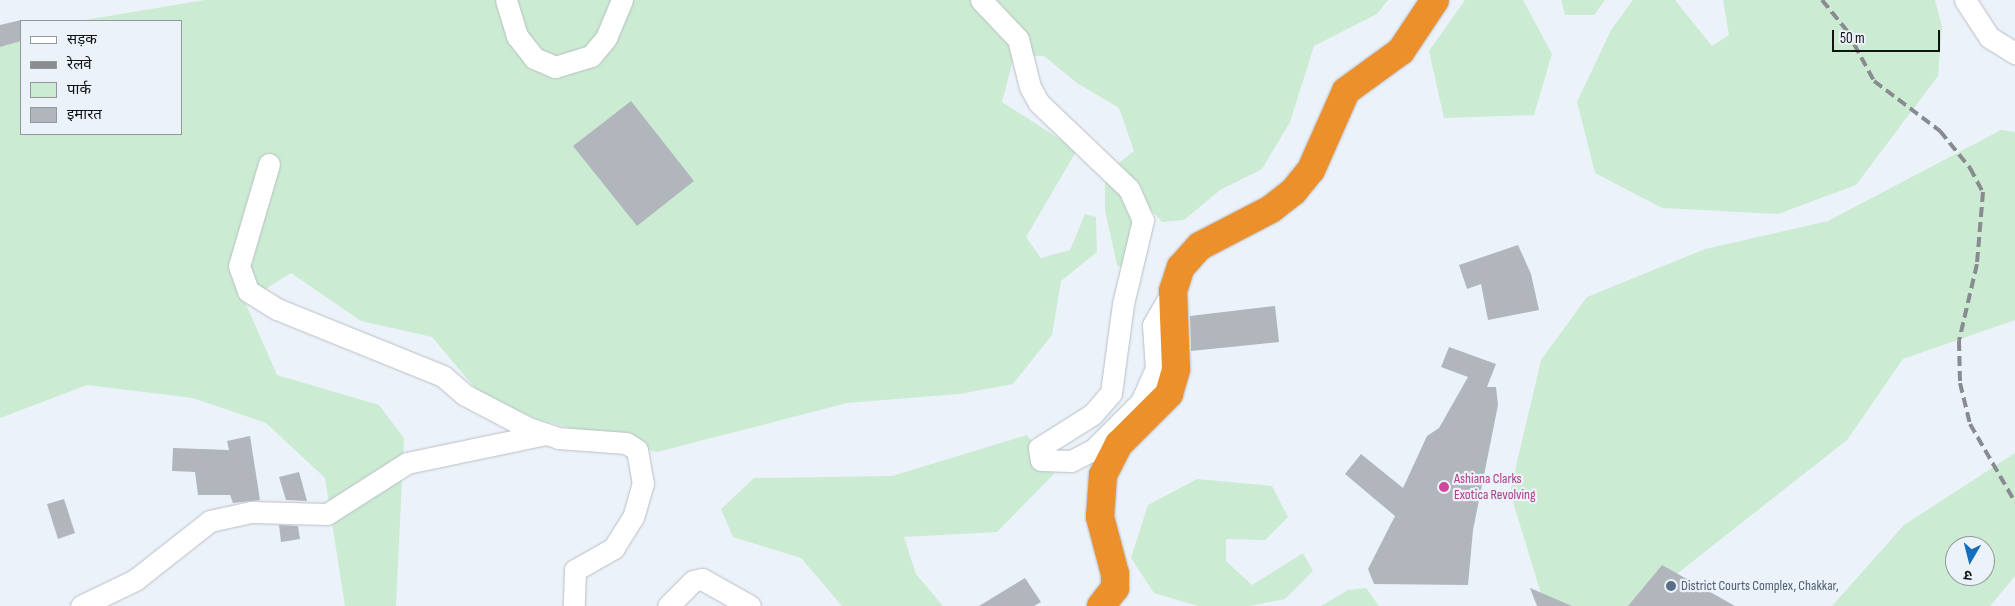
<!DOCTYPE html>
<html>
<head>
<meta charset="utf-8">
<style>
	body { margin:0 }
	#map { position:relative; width:2015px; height:606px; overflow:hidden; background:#ecf2f9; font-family:"Sofia Sans Condensed","Noto Sans Devanagari",sans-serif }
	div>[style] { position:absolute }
	.green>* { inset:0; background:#cbecd2 }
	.building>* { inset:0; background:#b1b6bd }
	.roads { filter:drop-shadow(0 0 1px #b9bec5) drop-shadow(0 0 1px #b9bec5) }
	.minor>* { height:21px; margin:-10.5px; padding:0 10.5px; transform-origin:10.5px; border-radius:10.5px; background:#fff }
	.highway>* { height:28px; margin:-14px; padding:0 14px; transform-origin:14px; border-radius:14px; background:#ec902b }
	.rail>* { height:4px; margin-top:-2px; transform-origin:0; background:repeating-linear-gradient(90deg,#888c91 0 10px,transparent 0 15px) }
	.dots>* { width:14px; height:14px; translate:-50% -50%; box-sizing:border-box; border:2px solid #ecf2f9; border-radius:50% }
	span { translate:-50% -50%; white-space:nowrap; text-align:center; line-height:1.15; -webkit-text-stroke:4.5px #ecf2f9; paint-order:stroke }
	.hotel-label { font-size:14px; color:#b23c85 }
	.left { translate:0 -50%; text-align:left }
	.service-label { font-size:14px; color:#4e5e75 }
	.legend { position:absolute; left:20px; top:20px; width:162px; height:115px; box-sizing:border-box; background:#ecf2f9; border:1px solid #94989d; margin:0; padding:6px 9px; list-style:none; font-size:15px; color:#101214 }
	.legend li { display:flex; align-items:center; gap:10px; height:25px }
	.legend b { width:25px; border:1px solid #94989d }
	.north { position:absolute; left:1945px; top:536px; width:50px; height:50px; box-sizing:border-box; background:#ecf2f9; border:1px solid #94989d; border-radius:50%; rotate:188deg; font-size:14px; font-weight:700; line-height:20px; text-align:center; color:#101214 }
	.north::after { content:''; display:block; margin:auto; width:18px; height:22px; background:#146ebb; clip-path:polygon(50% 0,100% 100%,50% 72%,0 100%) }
	.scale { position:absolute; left:1832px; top:30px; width:108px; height:22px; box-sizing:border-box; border:2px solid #101214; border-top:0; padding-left:6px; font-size:15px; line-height:18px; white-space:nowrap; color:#101214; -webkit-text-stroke:4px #ecf2f9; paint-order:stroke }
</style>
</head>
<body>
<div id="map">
	<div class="green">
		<i style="clip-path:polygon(205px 0,1388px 0,1377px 14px,1314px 46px,1290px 122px,1262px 169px,1220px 190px,1184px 220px,1162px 222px,1138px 195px,1126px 270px,1117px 265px,1105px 210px,1105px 174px,1134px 151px,1119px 108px,1077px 83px,1044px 56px,1014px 56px,1002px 102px,1077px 150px,1026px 237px,1041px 258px,1070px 250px,1085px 214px,1096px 217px,1097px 252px,1061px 281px,1052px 335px,1013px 384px,959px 394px,847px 403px,657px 452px,537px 419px,480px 394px,432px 337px,361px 321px,291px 273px,245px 302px,277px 375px,379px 405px,404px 438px,396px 606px,345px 606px,325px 478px,266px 423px,193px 398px,87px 385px,0 418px,0 26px,21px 31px,21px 134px,181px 134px,181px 21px,79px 21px)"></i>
		<i style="clip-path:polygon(1465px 0,1523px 0,1552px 54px,1534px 115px,1444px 118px,1429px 51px)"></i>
		<i style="clip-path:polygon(1561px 0,1605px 0,1594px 15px,1565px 15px)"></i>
		<i style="clip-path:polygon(1633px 0,1675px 0,1712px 46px,1729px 35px,1723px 0,1935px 0,1942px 27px,1938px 76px,1856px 185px,1778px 214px,1662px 208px,1595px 173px,1577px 102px,1611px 30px)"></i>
		<i style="clip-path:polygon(2001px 130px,2015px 132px,2015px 320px,1903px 359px,1847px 440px,1636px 606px,1557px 606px,1542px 597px,1510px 492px,1541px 360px,1587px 297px,1705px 249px,1828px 221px)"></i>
		<i style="clip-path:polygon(1027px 435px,1054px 474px,997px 532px,904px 537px,916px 574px,943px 606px,842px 606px,801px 558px,733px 537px,721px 509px,754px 478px,892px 476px)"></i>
		<i style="clip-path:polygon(evenodd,2015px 453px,2015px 576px,1990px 606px,1832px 606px,1904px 525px,2015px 453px,1955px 546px,1985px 546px,1985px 576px,1955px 576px,1955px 546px)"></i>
		<i style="clip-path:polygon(1197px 479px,1272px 486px,1288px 517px,1265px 540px,1226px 539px,1226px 561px,1252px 585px,1303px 553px,1313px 571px,1285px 599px,1250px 606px,1198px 606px,1154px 593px,1131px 558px,1148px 505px)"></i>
		<i style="clip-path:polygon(1366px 588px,1379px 606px,1321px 606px,1348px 590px)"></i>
	</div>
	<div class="building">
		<i style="clip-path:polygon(21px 20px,21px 41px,0 47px,0 25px)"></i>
		<i style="clip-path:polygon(631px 101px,694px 181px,637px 226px,573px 146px)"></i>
		<i style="clip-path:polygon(1518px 245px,1531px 274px,1539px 310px,1488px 320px,1481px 284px,1467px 289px,1459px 265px)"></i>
		<i style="clip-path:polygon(1275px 306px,1279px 342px,1191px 351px,1190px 316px)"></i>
		<i style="clip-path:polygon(1449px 347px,1496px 364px,1487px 387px,1496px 387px,1498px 405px,1473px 530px,1468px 585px,1374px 584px,1368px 569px,1395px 516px,1345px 474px,1361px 454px,1403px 488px,1427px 436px,1439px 428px,1468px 377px,1441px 367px)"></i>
		<i style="clip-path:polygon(250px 436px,260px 500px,233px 503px,230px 495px,198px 495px,195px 472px,172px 471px,173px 448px,229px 450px,227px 441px)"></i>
		<i style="clip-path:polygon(299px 472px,307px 501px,286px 500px,279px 477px)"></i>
		<i style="clip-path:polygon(64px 499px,75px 533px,58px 539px,47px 504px)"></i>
		<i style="clip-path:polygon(279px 525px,298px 526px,300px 539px,281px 542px)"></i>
		<i style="clip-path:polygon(1662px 565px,1735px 606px,1628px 606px)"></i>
		<i style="clip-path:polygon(1025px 578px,1041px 602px,1034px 606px,979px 606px)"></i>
		<i style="clip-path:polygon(1530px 588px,1572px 606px,1537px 606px)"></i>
	</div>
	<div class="roads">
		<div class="minor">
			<i style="left:506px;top:0;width:38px;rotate:73deg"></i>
			<i style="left:517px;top:36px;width:28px;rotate:52deg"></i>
			<i style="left:534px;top:58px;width:23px;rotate:23deg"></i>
			<i style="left:555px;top:67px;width:38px;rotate:-17deg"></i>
			<i style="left:591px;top:56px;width:23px;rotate:-50deg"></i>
			<i style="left:606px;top:38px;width:41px;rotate:-67.2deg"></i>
			<i style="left:981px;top:0;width:54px;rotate:46.5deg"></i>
			<i style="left:1018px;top:39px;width:49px;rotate:76deg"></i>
			<i style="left:1030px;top:87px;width:18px;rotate:61deg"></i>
			<i style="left:1039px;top:103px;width:124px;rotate:43.7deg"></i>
			<i style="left:1129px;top:189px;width:34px;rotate:66deg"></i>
			<i style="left:1143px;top:220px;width:86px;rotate:103.4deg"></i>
			<i style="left:1123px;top:304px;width:90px;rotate:97.7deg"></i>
			<i style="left:1111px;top:393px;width:28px;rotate:131deg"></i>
			<i style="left:1093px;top:414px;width:64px;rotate:147.8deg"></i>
			<i style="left:1039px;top:448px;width:12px;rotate:81deg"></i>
			<i style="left:1041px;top:460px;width:30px;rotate:2deg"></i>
			<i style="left:1071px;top:461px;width:25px;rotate:-27deg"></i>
			<i style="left:1093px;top:450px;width:68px;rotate:-45deg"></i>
			<i style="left:1141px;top:402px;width:36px;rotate:-66deg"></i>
			<i style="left:1156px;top:369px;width:44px;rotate:-93.9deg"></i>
			<i style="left:1153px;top:325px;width:39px;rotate:-60deg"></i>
			<i style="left:1965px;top:0;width:44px;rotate:57deg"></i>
			<i style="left:1989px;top:37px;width:31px;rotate:32deg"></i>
			<i style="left:269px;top:164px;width:106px;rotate:106.4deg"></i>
			<i style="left:239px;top:266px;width:27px;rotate:70deg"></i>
			<i style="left:248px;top:291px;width:34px;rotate:32deg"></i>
			<i style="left:277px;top:309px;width:179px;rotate:22deg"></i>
			<i style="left:443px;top:376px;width:29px;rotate:41deg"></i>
			<i style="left:465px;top:395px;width:71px;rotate:27.6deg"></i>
			<i style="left:528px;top:428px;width:32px;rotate:18deg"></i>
			<i style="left:558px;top:438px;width:68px;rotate:4.2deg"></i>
			<i style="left:626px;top:443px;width:13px;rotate:32deg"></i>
			<i style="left:637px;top:450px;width:34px;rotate:80deg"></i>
			<i style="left:643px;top:483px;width:35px;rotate:106deg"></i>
			<i style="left:633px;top:517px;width:36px;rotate:122deg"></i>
			<i style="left:614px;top:548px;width:45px;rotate:150.6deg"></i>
			<i style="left:575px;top:570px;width:36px;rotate:92deg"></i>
			<i style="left:81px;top:606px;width:60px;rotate:-25.7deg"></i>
			<i style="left:135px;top:580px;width:95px;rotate:-38.2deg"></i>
			<i style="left:210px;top:521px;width:42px;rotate:-12.4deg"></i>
			<i style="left:251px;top:512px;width:76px;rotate:1.5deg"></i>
			<i style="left:327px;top:514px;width:95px;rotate:-32.5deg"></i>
			<i style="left:407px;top:463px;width:142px;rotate:-11.8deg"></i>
			<i style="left:668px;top:606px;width:35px;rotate:-45deg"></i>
			<i style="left:693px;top:581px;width:9px;rotate:-13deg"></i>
			<i style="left:702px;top:579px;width:55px;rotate:29.4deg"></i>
		</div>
		<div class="highway">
			<i style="left:1101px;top:606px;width:23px;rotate:-52deg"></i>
			<i style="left:1115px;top:588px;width:14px;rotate:-90deg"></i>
			<i style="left:1115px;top:574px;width:59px;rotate:-104.7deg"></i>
			<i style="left:1100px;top:517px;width:42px;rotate:-85.9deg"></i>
			<i style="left:1103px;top:475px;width:35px;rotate:-63deg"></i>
			<i style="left:1119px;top:444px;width:71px;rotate:-45deg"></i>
			<i style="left:1169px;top:394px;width:26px;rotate:-74deg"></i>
			<i style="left:1176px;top:369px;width:78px;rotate:-92.2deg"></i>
			<i style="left:1173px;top:291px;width:25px;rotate:-72deg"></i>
			<i style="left:1181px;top:267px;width:28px;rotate:-48deg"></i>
			<i style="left:1200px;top:246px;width:80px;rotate:-27.5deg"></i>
			<i style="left:1271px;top:209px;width:28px;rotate:-38deg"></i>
			<i style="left:1293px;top:192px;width:28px;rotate:-51deg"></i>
			<i style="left:1311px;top:170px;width:86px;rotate:-66.1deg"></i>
			<i style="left:1346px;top:91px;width:68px;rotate:-36deg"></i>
			<i style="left:1401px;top:51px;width:61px;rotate:-56.3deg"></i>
		</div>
	</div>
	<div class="rail">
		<i style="left:1822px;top:0;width:40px;rotate:51deg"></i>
		<i style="left:1847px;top:31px;width:57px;rotate:61.6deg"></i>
		<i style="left:1874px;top:81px;width:83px;rotate:37.1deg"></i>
		<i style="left:1940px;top:131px;width:48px;rotate:51deg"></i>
		<i style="left:1970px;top:168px;width:27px;rotate:62deg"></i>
		<i style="left:1983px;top:192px;width:72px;rotate:94.8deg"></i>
		<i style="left:1977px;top:264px;width:79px;rotate:103.2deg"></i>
		<i style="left:1959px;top:341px;width:42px;rotate:88.6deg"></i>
		<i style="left:1960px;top:383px;width:42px;rotate:76.3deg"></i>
		<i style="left:1970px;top:424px;width:90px;rotate:60deg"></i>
	</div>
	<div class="dots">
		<i style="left:1444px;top:487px;background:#d1479c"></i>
		<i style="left:1671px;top:586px;background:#5c6f8a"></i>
	</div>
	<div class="hotel-label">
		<span class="left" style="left:1454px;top:487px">Ashiana Clarks<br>Exotica Revolving</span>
	</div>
	<div class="service-label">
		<span class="left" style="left:1681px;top:586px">District Courts Complex, Chakkar,</span>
	</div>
	<ul class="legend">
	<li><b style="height:6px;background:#fff"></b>सड़क</li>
	<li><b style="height:6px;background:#888c91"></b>रेलवे</li>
	<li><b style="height:14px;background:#cbecd2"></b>पार्क</li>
	<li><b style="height:14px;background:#b1b6bd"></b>इमारत</li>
	</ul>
	<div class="north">उ</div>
	<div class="scale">50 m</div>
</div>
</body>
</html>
